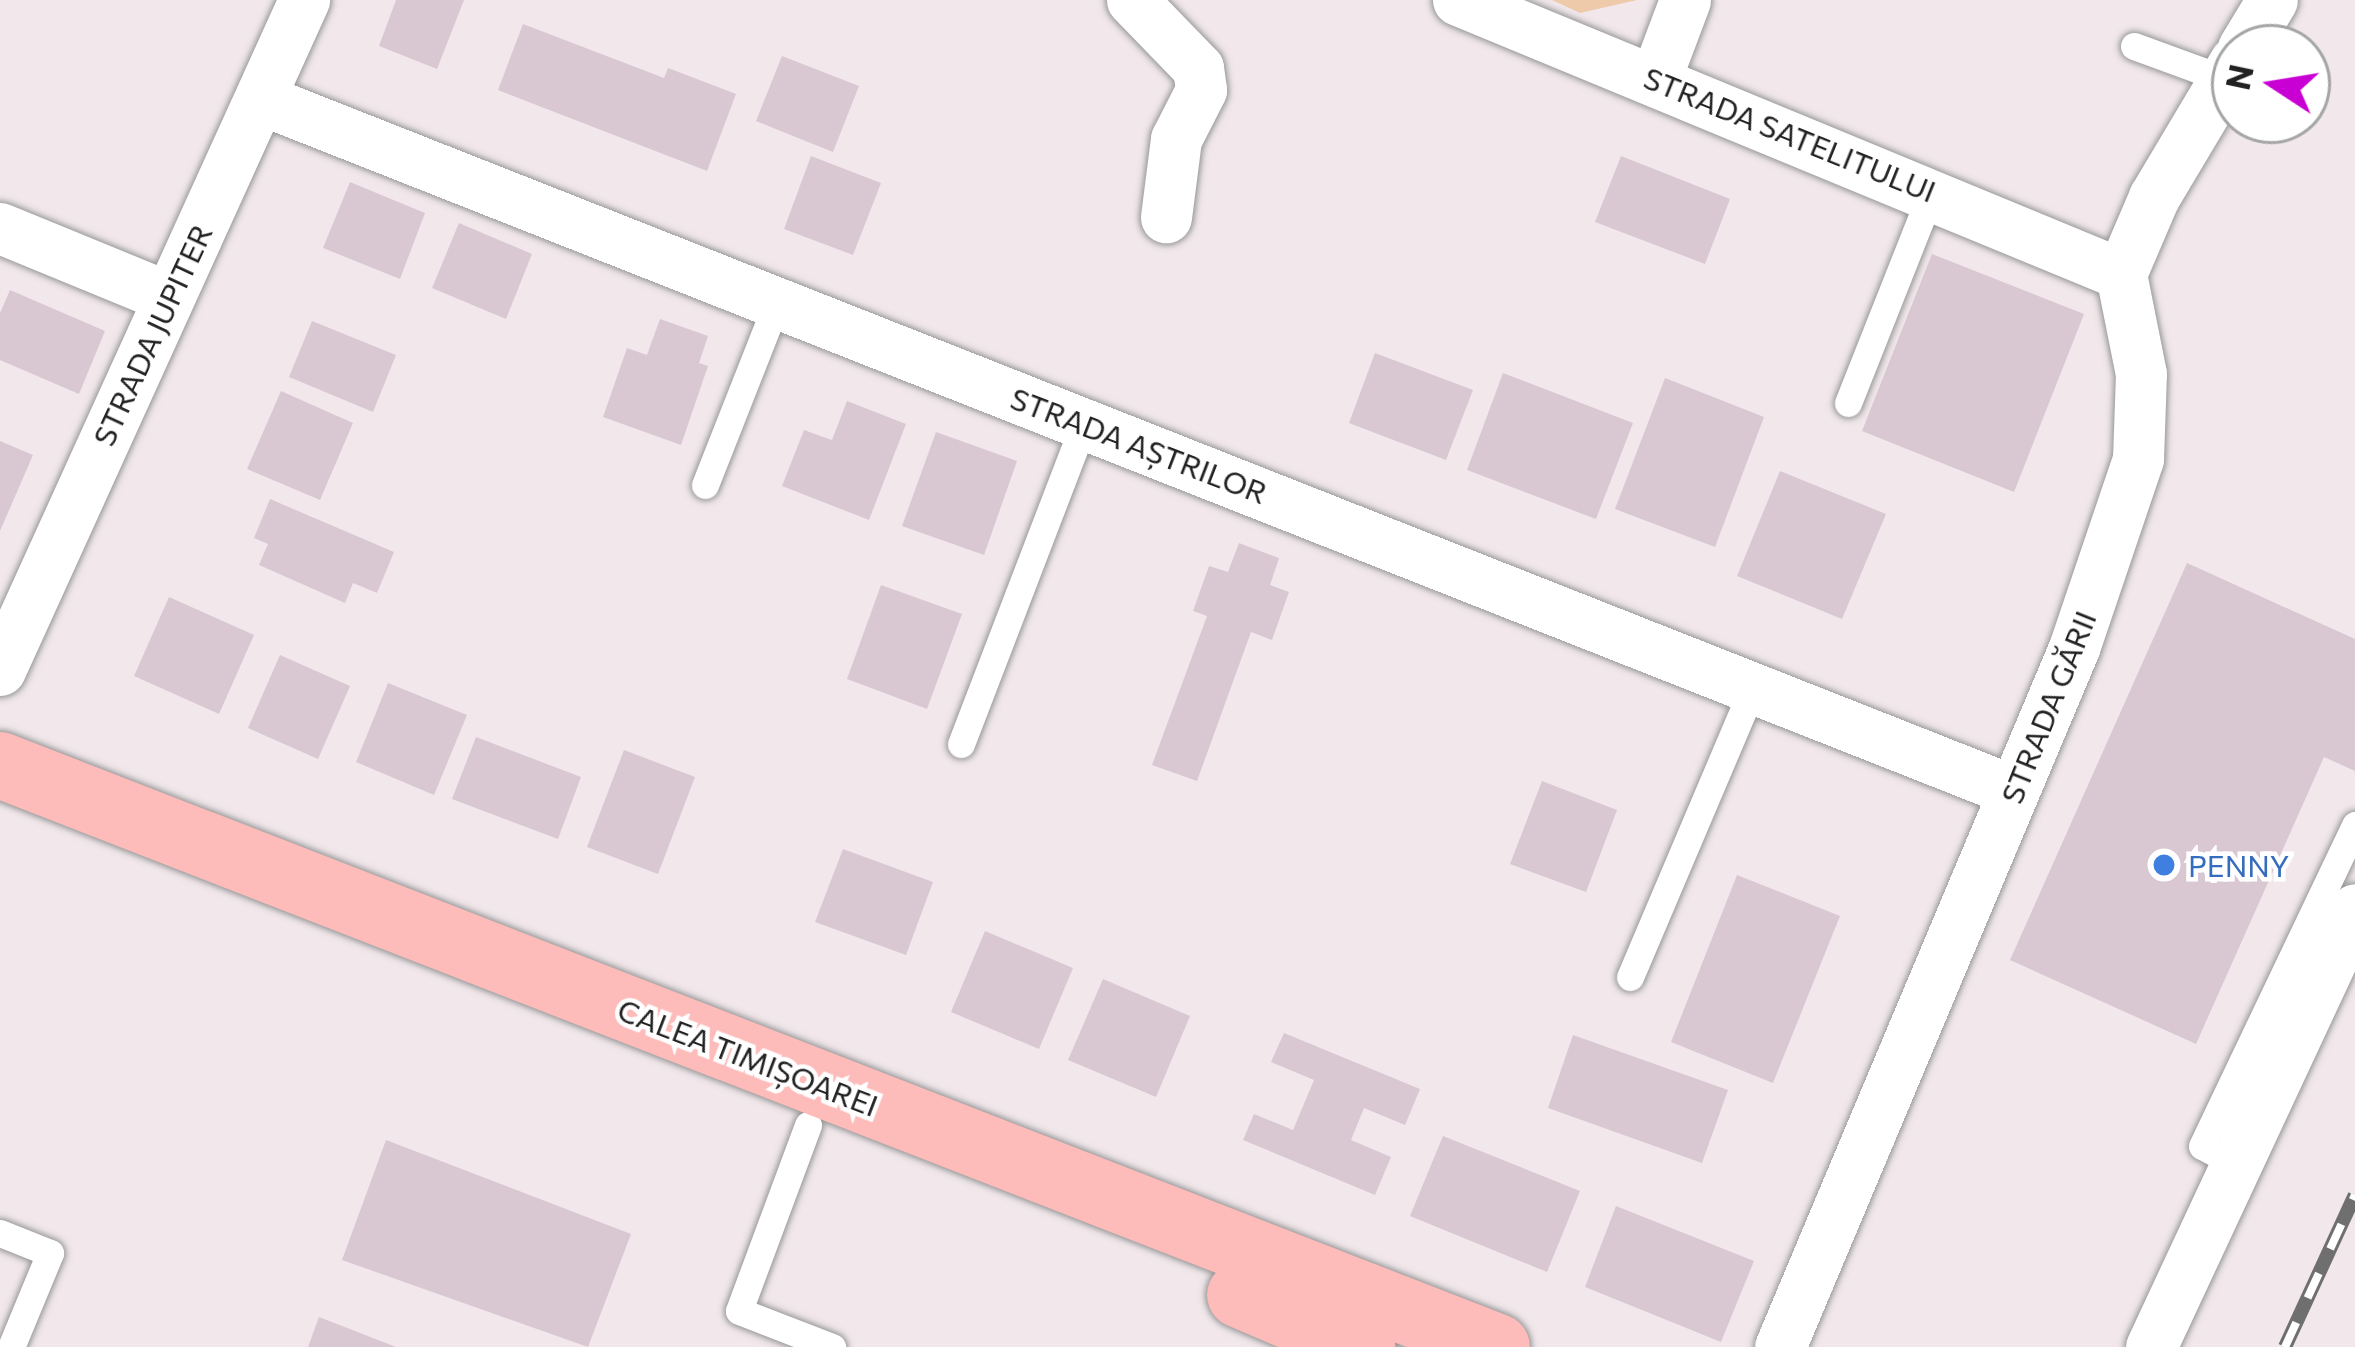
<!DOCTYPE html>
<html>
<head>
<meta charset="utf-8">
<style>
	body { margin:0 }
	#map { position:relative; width:2355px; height:1347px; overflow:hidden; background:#f2e8ec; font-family:Commissioner,sans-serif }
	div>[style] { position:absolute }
	.grass>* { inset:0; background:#eecaab }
	.building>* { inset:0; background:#d9c7d2 }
	.roads { filter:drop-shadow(0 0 3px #989898) drop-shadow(0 0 3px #989898) }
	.service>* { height:27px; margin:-13.5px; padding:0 13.5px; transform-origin:13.5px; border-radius:13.5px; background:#fff }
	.minor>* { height:51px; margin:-25.5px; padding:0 25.5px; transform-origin:25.5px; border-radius:25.5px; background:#fff }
	.secondary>* { height:66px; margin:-33px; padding:0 33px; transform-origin:33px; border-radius:33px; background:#fdbbba }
	.rail>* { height:14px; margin-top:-7px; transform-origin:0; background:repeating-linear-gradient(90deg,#fff 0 27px,#6f6f6f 0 54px); box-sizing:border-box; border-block:3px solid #6f6f6f }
	.dots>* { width:33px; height:33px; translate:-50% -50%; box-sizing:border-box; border:6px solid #fff; border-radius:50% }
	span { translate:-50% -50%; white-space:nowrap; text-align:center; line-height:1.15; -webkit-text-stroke:9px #fff; paint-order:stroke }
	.street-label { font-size:30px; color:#212121 }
	.shop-label { font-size:30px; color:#366cbe }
	.left { translate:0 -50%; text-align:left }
	.north { position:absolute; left:2211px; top:24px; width:120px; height:120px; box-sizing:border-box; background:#fff; border:3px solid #a6a6a6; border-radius:50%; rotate:282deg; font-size:33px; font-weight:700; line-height:48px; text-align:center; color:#212121 }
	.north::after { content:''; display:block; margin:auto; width:42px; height:54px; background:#c900d3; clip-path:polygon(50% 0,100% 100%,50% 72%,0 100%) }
</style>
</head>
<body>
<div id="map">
	<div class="grass">
		<i style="clip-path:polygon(1552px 0,1637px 0,1580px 13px)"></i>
	</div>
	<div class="building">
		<i style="clip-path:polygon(396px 0,464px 0,437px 69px,379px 46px)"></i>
		<i style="clip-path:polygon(523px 24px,664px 78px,668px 68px,736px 94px,707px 171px,498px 90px)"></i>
		<i style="clip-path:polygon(782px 56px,859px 86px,833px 152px,756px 121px)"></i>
		<i style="clip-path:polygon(811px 156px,881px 183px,853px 255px,784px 229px)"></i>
		<i style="clip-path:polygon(1621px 156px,1730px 199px,1705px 264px,1595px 222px)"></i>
		<i style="clip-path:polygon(350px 182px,425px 213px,400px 279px,323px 248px)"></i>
		<i style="clip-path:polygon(459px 223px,532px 254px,506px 319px,432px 288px)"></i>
		<i style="clip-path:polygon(1932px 254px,2084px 314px,2014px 492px,1862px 431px)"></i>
		<i style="clip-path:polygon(10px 290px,105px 331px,79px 394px,0 360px,0 313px)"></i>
		<i style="clip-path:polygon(660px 319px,708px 336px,699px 363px,708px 366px,681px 445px,603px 417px,627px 348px,647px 355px)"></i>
		<i style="clip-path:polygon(312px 321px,396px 355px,373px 412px,289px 377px)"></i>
		<i style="clip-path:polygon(1375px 353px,1473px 390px,1446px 460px,1349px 423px)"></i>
		<i style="clip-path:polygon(1503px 373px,1633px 423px,1596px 519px,1467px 470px)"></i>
		<i style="clip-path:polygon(1665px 378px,1764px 417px,1715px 547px,1615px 509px)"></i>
		<i style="clip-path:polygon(281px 391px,353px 423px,320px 500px,247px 469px)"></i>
		<i style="clip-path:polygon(847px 401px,906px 424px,869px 520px,782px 486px,804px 430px,832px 440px)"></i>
		<i style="clip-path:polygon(936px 432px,1017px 461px,984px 555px,902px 526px)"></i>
		<i style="clip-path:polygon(0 441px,33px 455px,0 531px)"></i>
		<i style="clip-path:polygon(1780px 471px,1886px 514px,1842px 619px,1737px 576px)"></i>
		<i style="clip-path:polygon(270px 499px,394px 552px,377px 593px,353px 583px,345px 603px,259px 565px,268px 544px,254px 538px)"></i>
		<i style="clip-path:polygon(1239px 543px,1279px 558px,1270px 585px,1289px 592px,1272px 640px,1251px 632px,1197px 781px,1152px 765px,1207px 616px,1193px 611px,1209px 566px,1228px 572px)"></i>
		<i style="clip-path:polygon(2187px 563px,2355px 639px,2355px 771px,2324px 757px,2196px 1044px,2010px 960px)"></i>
		<i style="clip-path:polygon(881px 585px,962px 614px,927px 709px,847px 679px)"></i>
		<i style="clip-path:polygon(169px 597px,254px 635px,219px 714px,134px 676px)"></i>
		<i style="clip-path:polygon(280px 655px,350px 686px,318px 759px,248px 728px)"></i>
		<i style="clip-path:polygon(388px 683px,467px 715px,434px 795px,356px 762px)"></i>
		<i style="clip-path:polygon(476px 737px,581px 777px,558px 839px,452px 799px)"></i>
		<i style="clip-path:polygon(624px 750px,695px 777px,658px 874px,587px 847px)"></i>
		<i style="clip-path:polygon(1542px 781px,1617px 810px,1586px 892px,1510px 864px)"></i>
		<i style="clip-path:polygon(843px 849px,933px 882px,906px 955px,815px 922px)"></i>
		<i style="clip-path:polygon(1737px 875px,1840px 916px,1773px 1083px,1671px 1042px)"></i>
		<i style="clip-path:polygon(985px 931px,1073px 968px,1039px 1049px,951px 1012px)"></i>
		<i style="clip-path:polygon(1103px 979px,1190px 1016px,1156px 1097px,1068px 1060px)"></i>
		<i style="clip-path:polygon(1284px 1033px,1420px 1089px,1405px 1125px,1364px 1108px,1351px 1140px,1391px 1157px,1375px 1195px,1243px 1140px,1254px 1114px,1293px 1130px,1314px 1080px,1271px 1062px)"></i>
		<i style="clip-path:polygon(1573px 1035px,1728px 1090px,1702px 1163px,1548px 1108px)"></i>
		<i style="clip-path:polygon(1443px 1136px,1580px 1191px,1547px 1272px,1410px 1216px)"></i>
		<i style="clip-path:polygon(386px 1140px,631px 1234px,588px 1347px,342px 1260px)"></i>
		<i style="clip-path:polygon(1616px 1206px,1754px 1261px,1721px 1342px,1585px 1287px)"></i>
		<i style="clip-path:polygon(319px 1317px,396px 1347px,308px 1347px)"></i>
	</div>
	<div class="roads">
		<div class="service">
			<i style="left:2134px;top:46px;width:96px;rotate:20.1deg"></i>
			<i style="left:1848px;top:403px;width:228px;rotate:-68.4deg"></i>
			<i style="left:705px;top:485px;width:197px;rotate:-68.5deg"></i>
			<i style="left:961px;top:744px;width:343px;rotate:-69deg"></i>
			<i style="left:1630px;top:977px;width:315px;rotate:-67deg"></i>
			<i style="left:808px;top:1125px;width:198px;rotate:110.4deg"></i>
			<i style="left:739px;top:1311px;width:100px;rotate:21.2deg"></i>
			<i style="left:2236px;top:1164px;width:38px;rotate:-152deg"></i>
			<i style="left:2202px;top:1146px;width:356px;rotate:-64.5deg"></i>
			<i style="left:0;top:1233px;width:54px;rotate:21.8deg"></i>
			<i style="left:50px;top:1253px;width:102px;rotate:112.5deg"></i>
		</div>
		<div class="minor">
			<i style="left:1132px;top:0;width:95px;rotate:45.9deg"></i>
			<i style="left:1198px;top:68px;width:22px;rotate:82deg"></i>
			<i style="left:1201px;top:90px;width:55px;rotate:117deg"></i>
			<i style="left:1176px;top:139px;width:79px;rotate:97.3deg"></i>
			<i style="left:1458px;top:0;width:717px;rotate:22.45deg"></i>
			<i style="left:2243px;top:48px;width:56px;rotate:-58.9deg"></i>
			<i style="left:1655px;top:80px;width:85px;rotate:-69.4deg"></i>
			<i style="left:263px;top:100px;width:1882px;rotate:21.54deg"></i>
			<i style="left:0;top:228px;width:182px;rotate:22.3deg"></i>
			<i style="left:0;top:670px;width:736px;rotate:-65.59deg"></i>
			<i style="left:1780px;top:1347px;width:758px;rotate:-67.19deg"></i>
			<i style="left:2074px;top:648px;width:200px;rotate:-71.3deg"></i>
			<i style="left:2138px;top:459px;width:85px;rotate:-88deg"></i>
			<i style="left:2141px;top:374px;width:102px;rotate:-101.3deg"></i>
			<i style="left:2121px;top:274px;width:84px;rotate:-66.8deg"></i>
			<i style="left:2154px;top:197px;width:158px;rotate:-59.2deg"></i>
			<i style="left:2151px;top:1347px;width:483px;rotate:-65deg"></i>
		</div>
		<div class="secondary">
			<i style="left:0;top:765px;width:1606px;rotate:21.24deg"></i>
			<i style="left:1240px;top:1295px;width:133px;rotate:23.1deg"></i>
		</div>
	</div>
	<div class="rail">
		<i style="left:2285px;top:1347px;width:167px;rotate:-65.3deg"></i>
	</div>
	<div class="dots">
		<i style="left:2164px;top:865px;background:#3f7fe0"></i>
	</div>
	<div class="street-label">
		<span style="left:1790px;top:134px;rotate:22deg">STRADA SATELITULUI</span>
		<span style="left:152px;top:335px;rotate:-65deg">STRADA JUPITER</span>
		<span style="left:1139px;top:445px;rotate:21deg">STRADA AȘTRILOR</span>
		<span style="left:2048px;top:707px;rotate:-68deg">STRADA GĂRII</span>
		<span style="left:748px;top:1057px;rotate:21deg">CALEA TIMIȘOAREI</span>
	</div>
	<div class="shop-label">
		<span class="left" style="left:2188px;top:865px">PENNY</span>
	</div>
	<div class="north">N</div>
</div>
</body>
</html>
